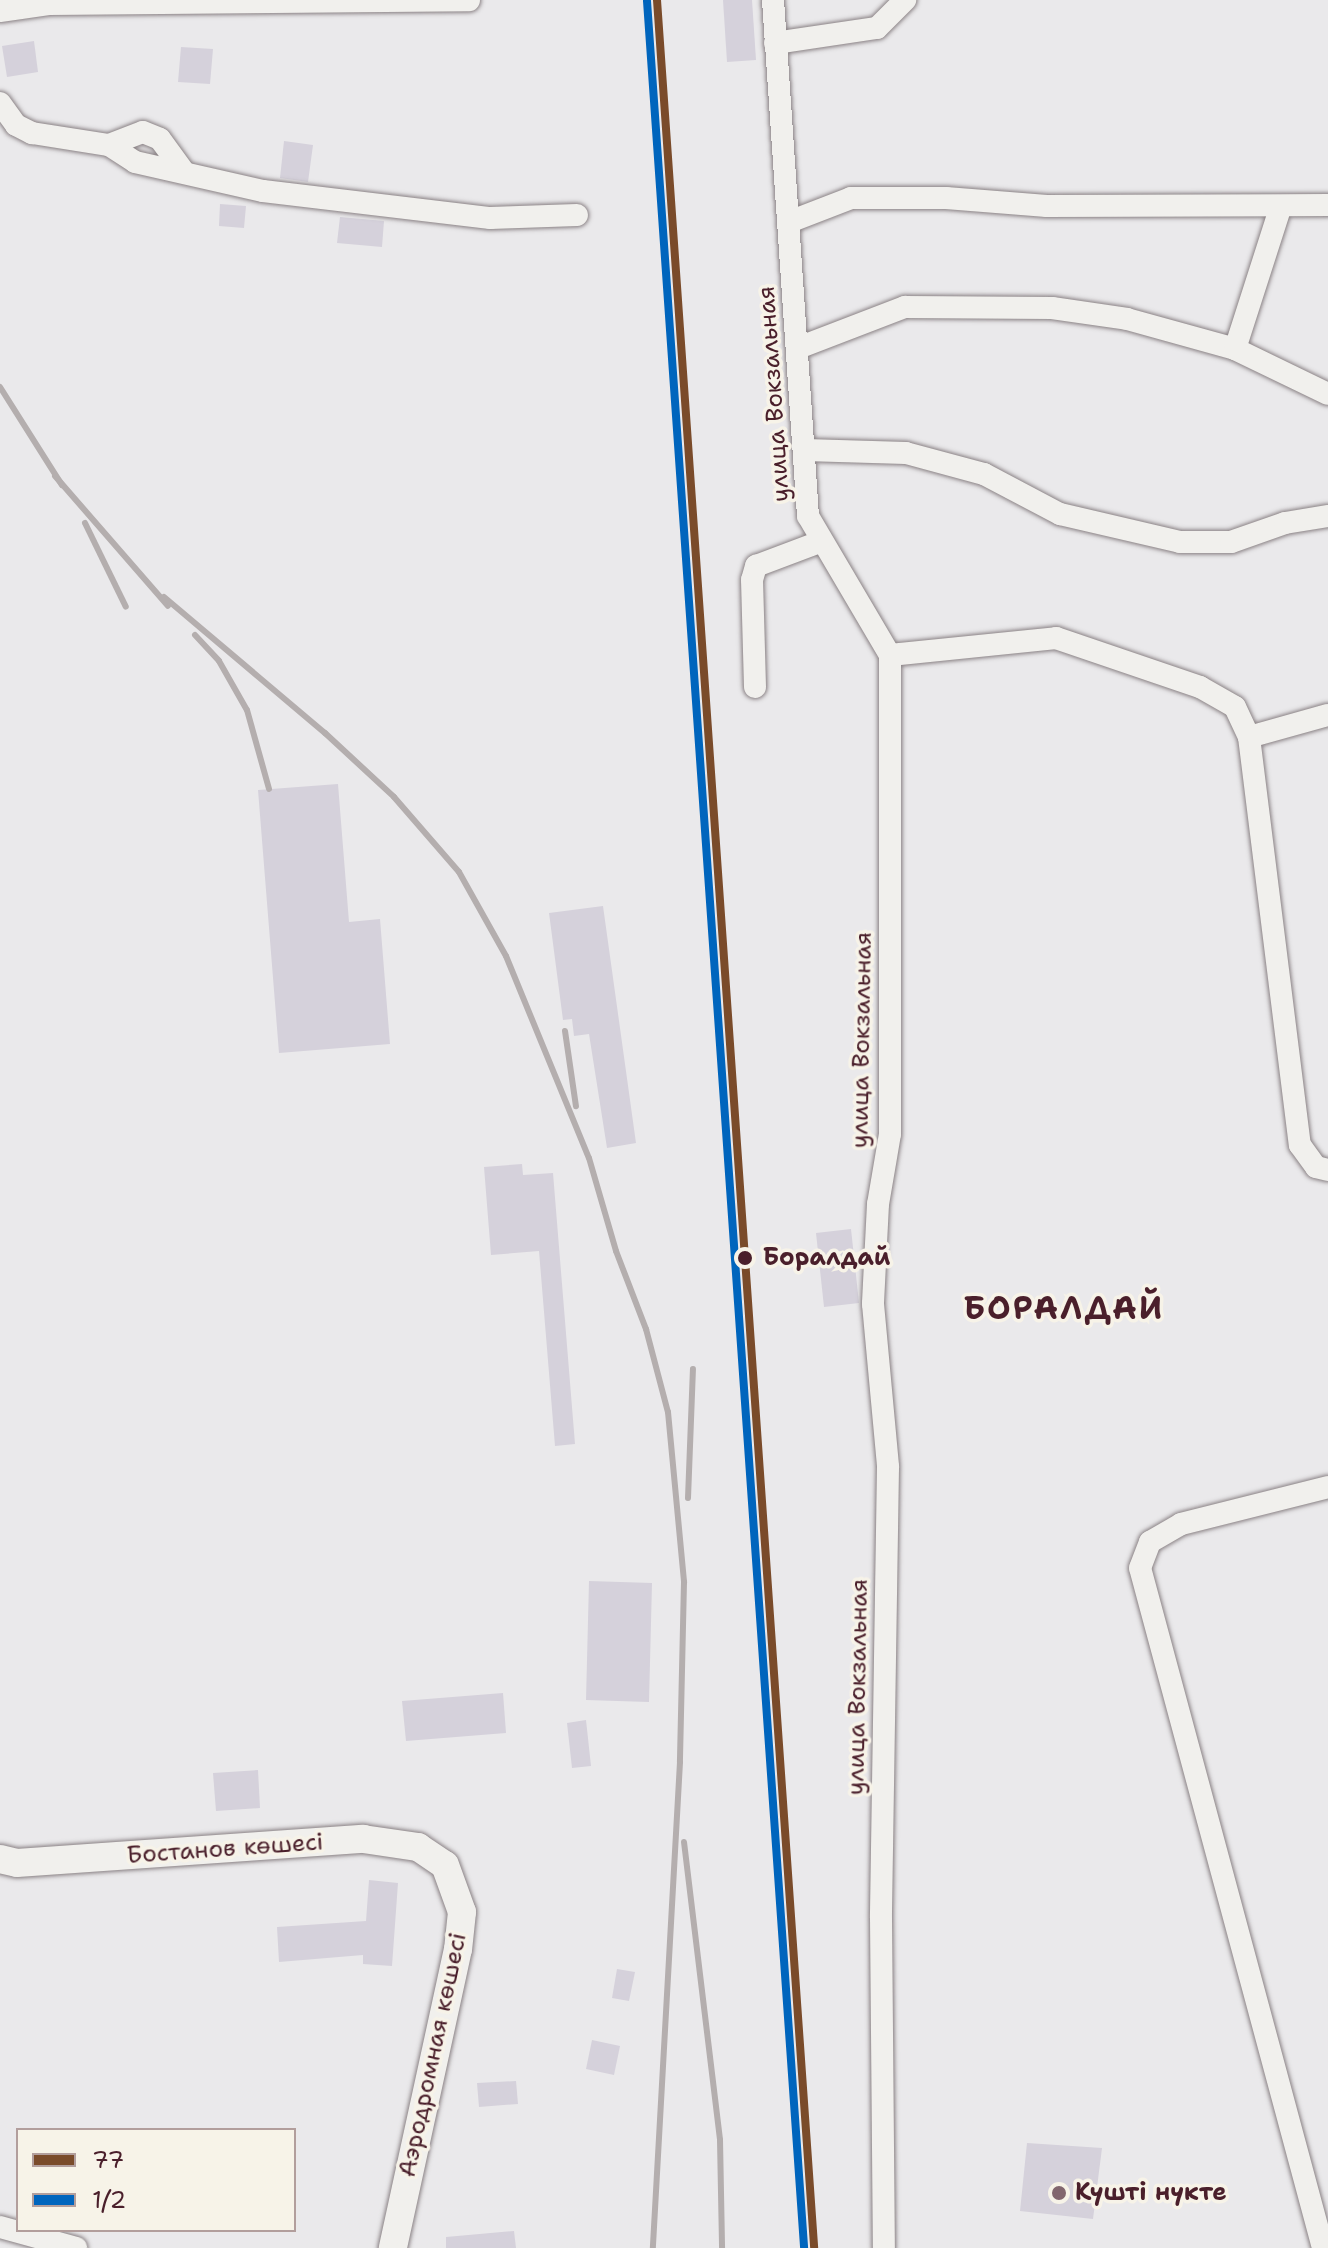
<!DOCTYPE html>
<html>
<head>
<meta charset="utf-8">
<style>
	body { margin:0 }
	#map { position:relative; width:1328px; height:2248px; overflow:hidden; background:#eae9eb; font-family:"Shantell Sans",sans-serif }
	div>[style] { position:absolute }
	.building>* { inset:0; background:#d5d1db }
	.roads { filter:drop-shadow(0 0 2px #8a8285) drop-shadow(0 0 2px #8a8285) }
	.minor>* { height:22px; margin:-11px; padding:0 11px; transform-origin:11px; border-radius:11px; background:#f1f0ed }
	.major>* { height:28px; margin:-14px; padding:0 14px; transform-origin:14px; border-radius:14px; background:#f1f0ed }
	.rail>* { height:6px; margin:-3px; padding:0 3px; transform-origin:3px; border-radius:3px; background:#b4aeae }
	.rail-1>* { height:8px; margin:-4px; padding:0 4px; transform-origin:4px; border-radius:4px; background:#7a4b2a }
	.rail-2>* { height:8px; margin:-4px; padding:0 4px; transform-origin:4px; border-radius:4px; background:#0065bd }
	.dots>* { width:22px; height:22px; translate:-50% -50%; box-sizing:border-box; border:4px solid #f7f3e8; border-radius:50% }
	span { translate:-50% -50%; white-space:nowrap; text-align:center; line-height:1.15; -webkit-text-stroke:7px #f7f3e8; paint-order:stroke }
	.street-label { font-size:24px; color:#4a1f2b }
	.stop-label { font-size:24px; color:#4a1f2b; font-weight:700 }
	.left { translate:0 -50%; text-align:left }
	.poi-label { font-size:24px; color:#4a1f2b; font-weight:700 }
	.district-label { font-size:32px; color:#4a1f2b; font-weight:700; letter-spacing:2px }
	.legend { position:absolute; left:16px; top:2128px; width:280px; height:104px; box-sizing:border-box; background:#f7f3e8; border:2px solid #b29e9c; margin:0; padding:10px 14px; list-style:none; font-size:24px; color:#4a1f2b }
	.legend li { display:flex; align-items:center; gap:16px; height:40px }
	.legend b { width:40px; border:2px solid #b29e9c }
</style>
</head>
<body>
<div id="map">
	<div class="building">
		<i style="clip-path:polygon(723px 0,752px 0,756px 60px,727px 62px)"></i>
		<i style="clip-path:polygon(34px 41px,38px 72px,7px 77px,2px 46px)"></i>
		<i style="clip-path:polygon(181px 47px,213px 49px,210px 84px,178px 82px)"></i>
		<i style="clip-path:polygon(284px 141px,313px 145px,308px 182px,280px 178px)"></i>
		<i style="clip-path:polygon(220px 204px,246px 206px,244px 228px,219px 226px)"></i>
		<i style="clip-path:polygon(340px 217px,384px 221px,382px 247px,337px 243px)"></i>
		<i style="clip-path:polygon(338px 784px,349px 922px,380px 919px,390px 1044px,279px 1053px,258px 790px)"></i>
		<i style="clip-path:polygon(603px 906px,636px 1143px,607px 1148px,589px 1034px,574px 1036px,572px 1019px,563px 1020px,549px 913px)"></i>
		<i style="clip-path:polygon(522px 1164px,523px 1175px,553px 1173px,575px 1444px,555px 1446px,539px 1251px,491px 1255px,484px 1167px)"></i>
		<i style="clip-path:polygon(851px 1229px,859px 1303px,824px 1307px,816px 1233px)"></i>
		<i style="clip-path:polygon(589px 1581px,652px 1583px,649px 1702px,586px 1700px)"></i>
		<i style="clip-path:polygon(503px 1693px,506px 1733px,406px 1741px,402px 1701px)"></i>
		<i style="clip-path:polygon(586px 1720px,591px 1766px,572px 1768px,567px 1723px)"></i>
		<i style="clip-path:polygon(258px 1770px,260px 1808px,216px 1811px,213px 1773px)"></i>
		<i style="clip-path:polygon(369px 1880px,398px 1883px,392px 1966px,363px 1964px,363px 1955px,279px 1962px,277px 1927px,366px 1921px)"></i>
		<i style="clip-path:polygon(617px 1969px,635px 1972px,629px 2001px,612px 1998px)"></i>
		<i style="clip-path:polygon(592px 2040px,620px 2046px,614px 2075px,586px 2069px)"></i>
		<i style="clip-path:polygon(516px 2081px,518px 2104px,479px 2107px,477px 2083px)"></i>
		<i style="clip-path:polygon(1027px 2143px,1102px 2148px,1093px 2219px,1020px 2211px)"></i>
		<i style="clip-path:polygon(514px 2231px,516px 2248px,446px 2248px,446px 2237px)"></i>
	</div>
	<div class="roads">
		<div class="minor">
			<i style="left:773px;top:0;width:517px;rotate:86.12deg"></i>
			<i style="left:808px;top:516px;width:161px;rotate:59.5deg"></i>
			<i style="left:890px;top:655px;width:479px;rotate:90deg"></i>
			<i style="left:890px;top:1134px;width:71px;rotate:99.7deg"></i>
			<i style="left:878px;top:1204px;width:100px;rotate:92.9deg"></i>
			<i style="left:873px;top:1304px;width:164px;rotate:84.7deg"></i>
			<i style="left:888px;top:1467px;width:451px;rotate:90.9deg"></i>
			<i style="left:881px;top:1918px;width:330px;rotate:89.5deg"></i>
			<i style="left:0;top:11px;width:49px;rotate:-8.1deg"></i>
			<i style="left:49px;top:4px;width:420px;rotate:-0.5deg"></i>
			<i style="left:775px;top:43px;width:103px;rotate:-8.4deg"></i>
			<i style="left:877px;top:28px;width:40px;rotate:-45deg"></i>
			<i style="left:0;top:103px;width:27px;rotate:54deg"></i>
			<i style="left:16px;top:125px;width:18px;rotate:27deg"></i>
			<i style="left:32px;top:133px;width:78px;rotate:8.9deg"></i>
			<i style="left:109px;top:145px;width:31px;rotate:33deg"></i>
			<i style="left:135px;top:162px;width:131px;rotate:12.8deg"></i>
			<i style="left:263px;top:191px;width:229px;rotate:6.8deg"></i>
			<i style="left:490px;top:218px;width:87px;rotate:-2deg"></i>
			<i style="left:109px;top:145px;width:36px;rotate:-21deg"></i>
			<i style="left:143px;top:132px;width:18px;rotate:22deg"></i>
			<i style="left:160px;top:139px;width:39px;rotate:54deg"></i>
			<i style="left:789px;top:222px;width:66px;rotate:-21.2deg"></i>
			<i style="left:851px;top:198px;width:95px"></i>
			<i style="left:946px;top:198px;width:101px;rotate:4.5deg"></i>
			<i style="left:1047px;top:206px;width:281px;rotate:-0.2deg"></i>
			<i style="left:798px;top:348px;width:115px;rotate:-21deg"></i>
			<i style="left:905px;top:307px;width:147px;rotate:0.4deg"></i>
			<i style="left:1052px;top:308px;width:76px;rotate:8.3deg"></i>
			<i style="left:1127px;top:319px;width:112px;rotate:15.5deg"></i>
			<i style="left:1235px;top:349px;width:103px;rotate:25.8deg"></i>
			<i style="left:1235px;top:349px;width:150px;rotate:-72.2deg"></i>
			<i style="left:805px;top:450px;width:101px;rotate:1.7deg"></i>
			<i style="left:906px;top:453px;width:81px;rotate:15.1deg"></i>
			<i style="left:984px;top:474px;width:86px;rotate:27.8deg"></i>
			<i style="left:1060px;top:514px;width:123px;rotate:13.1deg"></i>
			<i style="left:1180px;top:542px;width:51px"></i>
			<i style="left:1231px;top:542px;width:57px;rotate:-19.4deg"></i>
			<i style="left:1285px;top:523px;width:44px;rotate:-9.2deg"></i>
			<i style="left:890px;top:655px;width:167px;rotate:-5.8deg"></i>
			<i style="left:1056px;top:638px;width:152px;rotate:18.8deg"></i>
			<i style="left:1200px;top:687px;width:40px;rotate:29.7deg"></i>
			<i style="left:1235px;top:707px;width:33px;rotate:65deg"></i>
			<i style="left:1249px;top:737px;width:411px;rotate:82.9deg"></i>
			<i style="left:1300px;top:1145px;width:27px;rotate:54deg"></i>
			<i style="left:1316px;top:1167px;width:12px;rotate:14deg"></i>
			<i style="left:755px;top:687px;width:107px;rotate:-91.6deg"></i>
			<i style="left:752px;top:580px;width:15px;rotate:-74deg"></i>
			<i style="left:756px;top:566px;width:68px;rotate:-20.6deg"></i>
			<i style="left:1249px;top:737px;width:82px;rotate:-15.6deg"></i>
			<i style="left:0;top:2227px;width:79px;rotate:15.4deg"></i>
			<i style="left:1323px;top:2248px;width:704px;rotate:-105.06deg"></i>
			<i style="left:1140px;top:1568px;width:28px;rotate:-69deg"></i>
			<i style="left:1150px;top:1542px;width:36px;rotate:-30deg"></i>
			<i style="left:1181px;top:1524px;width:152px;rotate:-14.1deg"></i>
		</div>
		<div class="major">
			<i style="left:0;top:1859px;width:17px;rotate:13deg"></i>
			<i style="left:17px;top:1863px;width:347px;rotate:-4deg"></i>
			<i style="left:363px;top:1839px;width:56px;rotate:8.3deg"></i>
			<i style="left:418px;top:1847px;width:32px;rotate:34deg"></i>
			<i style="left:445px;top:1865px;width:50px;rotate:70.1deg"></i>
			<i style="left:462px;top:1912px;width:37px;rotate:96deg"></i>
			<i style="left:458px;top:1949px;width:306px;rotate:102.3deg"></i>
		</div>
	</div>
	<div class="rail">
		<i style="left:0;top:387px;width:116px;rotate:57.7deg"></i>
		<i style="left:55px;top:476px;width:172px;rotate:49deg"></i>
		<i style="left:85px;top:523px;width:93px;rotate:64deg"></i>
		<i style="left:164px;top:597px;width:211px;rotate:40.2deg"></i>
		<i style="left:325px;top:733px;width:94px;rotate:42.8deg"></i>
		<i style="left:394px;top:797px;width:99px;rotate:49.1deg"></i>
		<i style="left:459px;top:872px;width:96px;rotate:60.8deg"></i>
		<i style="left:506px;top:956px;width:218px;rotate:67.7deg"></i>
		<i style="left:589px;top:1158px;width:97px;rotate:73.8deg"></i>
		<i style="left:616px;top:1251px;width:84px;rotate:69deg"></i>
		<i style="left:646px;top:1329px;width:86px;rotate:75.2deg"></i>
		<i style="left:668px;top:1412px;width:171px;rotate:84.6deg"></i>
		<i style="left:684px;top:1582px;width:180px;rotate:91.3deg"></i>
		<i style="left:680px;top:1762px;width:487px;rotate:93.2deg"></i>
		<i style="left:195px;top:635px;width:35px;rotate:47deg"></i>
		<i style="left:219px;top:661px;width:56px;rotate:60.3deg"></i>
		<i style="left:247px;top:710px;width:82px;rotate:74.4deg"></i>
		<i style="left:565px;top:1031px;width:76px;rotate:81.7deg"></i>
		<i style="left:688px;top:1498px;width:129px;rotate:-87.8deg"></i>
		<i style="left:684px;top:1842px;width:300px;rotate:83.1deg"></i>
		<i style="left:720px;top:2140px;width:108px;rotate:88.9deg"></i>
	</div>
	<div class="rail-1">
		<i style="left:657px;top:0;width:2253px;rotate:86deg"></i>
	</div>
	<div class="rail-2">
		<i style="left:647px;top:1px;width:2252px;rotate:86deg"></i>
	</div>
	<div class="dots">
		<i style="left:745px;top:1258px;background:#4a1f2b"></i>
		<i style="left:1059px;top:2193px;background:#82666e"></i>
	</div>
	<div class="street-label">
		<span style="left:774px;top:394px;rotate:-94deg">улица Вокзальная</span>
		<span style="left:862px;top:1040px;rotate:-89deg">улица Вокзальная</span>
		<span style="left:858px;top:1687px;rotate:-89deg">улица Вокзальная</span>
		<span style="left:225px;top:1849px;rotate:-4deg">Бостанов көшесі</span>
		<span style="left:433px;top:2055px;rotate:-78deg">Аэродромная көшесі</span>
	</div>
	<div class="stop-label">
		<span class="left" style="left:763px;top:1258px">Боралдай</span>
	</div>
	<div class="poi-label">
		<span class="left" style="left:1075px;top:2193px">Күшті нүкте</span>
	</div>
	<div class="district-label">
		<span style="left:1064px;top:1308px">БОРАЛДАЙ</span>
	</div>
	<ul class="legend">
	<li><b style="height:10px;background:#7a4b2a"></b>77</li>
	<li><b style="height:10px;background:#0065bd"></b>1/2</li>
	</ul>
</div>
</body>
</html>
